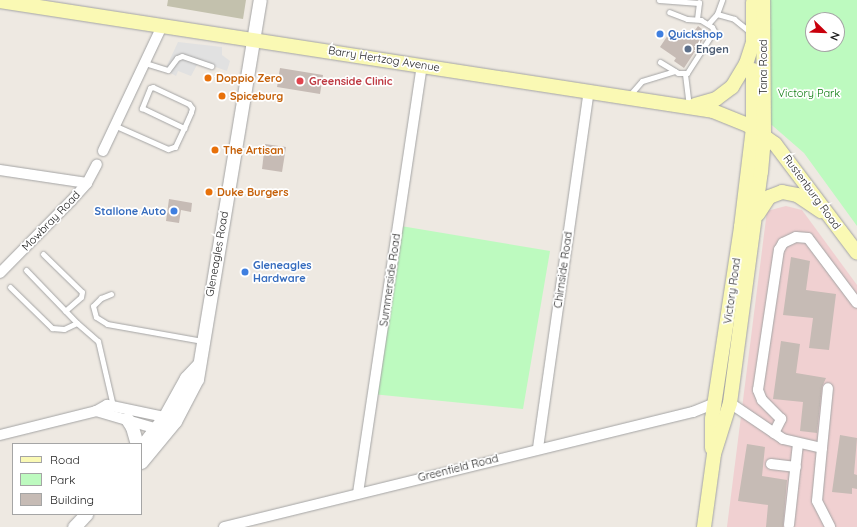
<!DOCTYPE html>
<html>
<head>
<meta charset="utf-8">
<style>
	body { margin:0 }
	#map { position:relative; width:857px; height:527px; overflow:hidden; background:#eee9e2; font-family:Quicksand,sans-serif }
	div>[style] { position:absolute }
	.commercial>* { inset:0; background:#f0d0d1 }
	.construction>* { inset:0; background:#c3c1ad }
	.park>* { inset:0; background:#bdfabf }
	.parking>* { inset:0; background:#e1e1e1 }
	.building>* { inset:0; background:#c6bbb5 }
	.roads { filter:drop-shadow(0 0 1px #a4a4a4) drop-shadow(0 0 1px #a4a4a4) }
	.service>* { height:5px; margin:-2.5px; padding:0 2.5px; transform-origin:2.5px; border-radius:2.5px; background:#fff }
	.minor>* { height:10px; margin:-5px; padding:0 5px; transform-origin:5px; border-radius:5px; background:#fff }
	.tertiary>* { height:13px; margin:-6.5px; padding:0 6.5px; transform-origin:6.5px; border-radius:6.5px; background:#fff }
	.secondary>* { height:14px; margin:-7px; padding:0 7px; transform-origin:7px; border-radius:7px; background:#faf9b4 }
	.dots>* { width:11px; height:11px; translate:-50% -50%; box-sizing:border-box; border:2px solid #fff; border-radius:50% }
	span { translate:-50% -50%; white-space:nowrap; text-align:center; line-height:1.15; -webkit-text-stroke:3.5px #fff; paint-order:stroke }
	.shop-label { font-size:11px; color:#366cbe; font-weight:700 }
	.left { translate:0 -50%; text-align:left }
	.right { translate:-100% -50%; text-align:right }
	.service-label { font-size:11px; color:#4e5e75; font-weight:700 }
	.street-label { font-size:11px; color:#1d1d1d }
	.food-label { font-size:11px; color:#c56008; font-weight:700 }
	.health-label { font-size:11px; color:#be3a42; font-weight:700 }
	.park-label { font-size:11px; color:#0a7b0d }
	.legend { position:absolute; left:12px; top:443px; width:130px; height:72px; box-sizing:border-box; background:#fff; border:1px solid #a5a5a5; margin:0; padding:5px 7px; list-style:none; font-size:12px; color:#1d1d1d }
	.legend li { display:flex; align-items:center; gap:8px; height:20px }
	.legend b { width:20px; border:1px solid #a5a5a5 }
	.north { position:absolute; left:805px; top:12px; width:40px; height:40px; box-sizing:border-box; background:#fff; border:1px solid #a5a5a5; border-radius:50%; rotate:113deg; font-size:11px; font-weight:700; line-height:16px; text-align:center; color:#1d1d1d }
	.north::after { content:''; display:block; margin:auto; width:14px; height:18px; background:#c9000c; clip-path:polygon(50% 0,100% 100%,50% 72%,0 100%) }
</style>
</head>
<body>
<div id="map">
	<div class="commercial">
		<i style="clip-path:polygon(786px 206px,802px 210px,857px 285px,857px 527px,727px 527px,767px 211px)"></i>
	</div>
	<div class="construction">
		<i style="clip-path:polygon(168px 0,246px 0,243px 19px,167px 6px)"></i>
	</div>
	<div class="park">
		<i style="clip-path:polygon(evenodd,762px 0,857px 0,857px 226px,804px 153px,759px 114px,762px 0,813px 20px,837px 20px,837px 44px,813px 44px,813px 20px)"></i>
		<i style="clip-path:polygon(401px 226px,550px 251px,523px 409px,372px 394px)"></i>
	</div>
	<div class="parking">
		<i style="clip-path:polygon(178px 42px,222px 47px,222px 55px,230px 61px,227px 71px,199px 61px,191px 76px,178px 71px,176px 76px,165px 70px)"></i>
	</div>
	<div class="building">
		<i style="clip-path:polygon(698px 26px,707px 33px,684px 68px,674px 61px,676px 58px,660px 47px,672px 29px,688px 40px)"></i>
		<i style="clip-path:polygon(280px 68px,323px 75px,320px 94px,277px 87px)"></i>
		<i style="clip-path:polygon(265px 144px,286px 147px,282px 172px,262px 169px)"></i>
		<i style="clip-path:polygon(169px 199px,192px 203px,191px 212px,181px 210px,179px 223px,166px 221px)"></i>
		<i style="clip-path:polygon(791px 257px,810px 261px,806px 290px,836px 294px,829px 350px,809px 348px,813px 318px,783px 315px)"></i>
		<i style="clip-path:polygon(781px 341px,800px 344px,796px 373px,826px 378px,822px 387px,817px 433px,800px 431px,803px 402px,773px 399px)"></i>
		<i style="clip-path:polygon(840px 435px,857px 438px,854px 474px,857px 475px,857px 489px,852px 488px,852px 494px,832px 492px)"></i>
		<i style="clip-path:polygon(747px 444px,765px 447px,762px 476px,787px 480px,783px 527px,766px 527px,768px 505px,738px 501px)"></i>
	</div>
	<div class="roads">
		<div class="service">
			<i style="left:659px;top:0;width:40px;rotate:4.3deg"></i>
			<i style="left:717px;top:14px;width:18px;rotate:16deg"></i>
			<i style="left:734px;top:19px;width:21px;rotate:39deg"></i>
			<i style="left:697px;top:19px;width:17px;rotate:-83deg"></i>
			<i style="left:708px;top:24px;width:13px;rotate:-48deg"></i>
			<i style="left:717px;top:14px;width:15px;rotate:-70deg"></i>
			<i style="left:660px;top:62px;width:21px;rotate:31deg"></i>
			<i style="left:678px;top:73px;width:9px"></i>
			<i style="left:687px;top:73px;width:50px;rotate:-57.3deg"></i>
			<i style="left:714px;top:31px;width:4px;rotate:-117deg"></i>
			<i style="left:712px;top:27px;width:13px;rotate:-148deg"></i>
			<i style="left:701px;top:20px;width:14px;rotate:-176deg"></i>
			<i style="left:687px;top:19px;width:19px;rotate:-159deg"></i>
			<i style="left:145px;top:63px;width:24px;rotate:17deg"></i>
			<i style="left:168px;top:70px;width:15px;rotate:-53deg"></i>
			<i style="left:177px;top:58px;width:5px;rotate:-22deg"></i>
			<i style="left:182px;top:56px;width:31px;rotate:19deg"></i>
			<i style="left:685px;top:74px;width:32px;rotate:83deg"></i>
			<i style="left:628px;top:97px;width:21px;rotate:-49deg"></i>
			<i style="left:642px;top:81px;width:34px;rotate:-17deg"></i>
			<i style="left:116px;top:126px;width:57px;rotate:23.9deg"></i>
			<i style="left:168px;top:149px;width:6px;rotate:-18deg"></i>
			<i style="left:174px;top:147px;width:1px"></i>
			<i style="left:175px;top:147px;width:21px;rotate:-65deg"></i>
			<i style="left:184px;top:128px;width:17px;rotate:-66deg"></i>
			<i style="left:191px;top:112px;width:4px;rotate:-76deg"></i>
			<i style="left:192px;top:108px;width:5px;rotate:-127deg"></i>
			<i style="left:189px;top:104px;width:40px;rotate:-155deg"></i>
			<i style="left:153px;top:87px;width:3px;rotate:162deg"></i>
			<i style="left:150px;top:88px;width:22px;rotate:112deg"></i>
			<i style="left:142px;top:108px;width:47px;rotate:25.5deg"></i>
			<i style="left:43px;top:254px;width:54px;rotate:44.3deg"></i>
			<i style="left:82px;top:292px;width:5px;rotate:101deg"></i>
			<i style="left:81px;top:297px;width:21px;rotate:139deg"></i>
			<i style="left:26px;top:270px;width:74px;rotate:46.1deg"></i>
			<i style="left:10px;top:287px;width:59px;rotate:44.3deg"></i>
			<i style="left:52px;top:328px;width:12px;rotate:5deg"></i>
			<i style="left:64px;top:329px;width:14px;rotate:-25deg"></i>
			<i style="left:77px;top:323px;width:28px;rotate:41deg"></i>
			<i style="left:98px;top:341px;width:67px;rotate:77deg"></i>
			<i style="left:111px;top:294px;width:11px;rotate:158deg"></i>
			<i style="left:101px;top:298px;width:11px;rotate:135deg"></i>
			<i style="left:93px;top:306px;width:11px;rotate:75deg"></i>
			<i style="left:96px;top:317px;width:13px;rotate:32deg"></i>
			<i style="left:107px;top:324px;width:97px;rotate:10.1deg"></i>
		</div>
		<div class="minor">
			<i style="left:103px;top:151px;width:138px;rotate:-64.7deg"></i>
			<i style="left:0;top:170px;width:88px;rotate:8.5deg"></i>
			<i style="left:0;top:273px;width:101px;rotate:-45.4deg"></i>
			<i style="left:71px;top:201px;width:24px;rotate:-48deg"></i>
			<i style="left:87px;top:183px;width:21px;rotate:-62deg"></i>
			<i style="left:730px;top:403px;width:64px;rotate:34.2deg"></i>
			<i style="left:783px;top:439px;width:40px;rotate:13deg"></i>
			<i style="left:822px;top:448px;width:53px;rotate:95.4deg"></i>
			<i style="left:817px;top:501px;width:29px;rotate:63deg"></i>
			<i style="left:96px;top:411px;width:68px;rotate:16.3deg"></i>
			<i style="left:774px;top:433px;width:16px;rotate:-63deg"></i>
			<i style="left:781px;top:419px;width:27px;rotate:-135deg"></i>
			<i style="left:762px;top:400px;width:11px;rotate:-112deg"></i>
			<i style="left:758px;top:390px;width:142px;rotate:-81.5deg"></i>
			<i style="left:779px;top:250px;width:8px;rotate:-60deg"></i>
			<i style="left:783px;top:243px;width:14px;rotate:-25deg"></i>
			<i style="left:796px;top:237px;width:12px;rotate:5deg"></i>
			<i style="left:808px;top:238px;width:81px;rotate:53deg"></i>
			<i style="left:0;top:435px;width:99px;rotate:-14deg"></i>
			<i style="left:96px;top:411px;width:13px;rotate:-29deg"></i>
			<i style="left:107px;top:405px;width:63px;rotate:11.8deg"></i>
			<i style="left:538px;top:448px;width:361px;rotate:-81.9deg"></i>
			<i style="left:822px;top:448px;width:60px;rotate:-84.3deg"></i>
			<i style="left:771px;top:464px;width:25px;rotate:7deg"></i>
			<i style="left:358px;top:493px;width:432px;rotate:-81.5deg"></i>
			<i style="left:789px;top:525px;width:81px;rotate:-83.7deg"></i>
			<i style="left:224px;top:527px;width:483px;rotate:-13.8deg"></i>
			<i style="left:693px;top:412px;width:24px;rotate:-22deg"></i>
		</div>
		<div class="tertiary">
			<i style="left:127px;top:419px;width:9px;rotate:58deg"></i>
			<i style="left:132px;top:427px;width:18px;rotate:74deg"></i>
			<i style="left:141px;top:447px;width:39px;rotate:-52deg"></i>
			<i style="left:165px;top:416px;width:43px;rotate:-61.1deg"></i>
			<i style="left:186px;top:378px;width:18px;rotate:-47deg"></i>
			<i style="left:141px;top:462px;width:53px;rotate:-50.3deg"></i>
			<i style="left:175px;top:421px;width:47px;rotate:-62.4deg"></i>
			<i style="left:197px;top:379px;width:384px;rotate:-80.6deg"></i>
			<i style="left:74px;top:527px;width:18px;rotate:-47deg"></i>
		</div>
		<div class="secondary">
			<i style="left:0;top:1px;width:721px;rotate:8.77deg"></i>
			<i style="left:713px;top:111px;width:38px;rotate:22deg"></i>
			<i style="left:748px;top:125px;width:33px;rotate:35deg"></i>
			<i style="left:775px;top:144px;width:136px;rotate:53deg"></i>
			<i style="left:753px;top:47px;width:45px;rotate:-90deg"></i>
			<i style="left:695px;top:105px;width:22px;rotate:-16deg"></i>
			<i style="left:716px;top:99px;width:20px;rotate:-37deg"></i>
			<i style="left:732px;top:87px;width:27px;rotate:-59deg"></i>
			<i style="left:746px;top:64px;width:23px;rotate:-72deg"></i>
			<i style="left:758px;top:214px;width:20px;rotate:-57deg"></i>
			<i style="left:769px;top:197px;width:14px;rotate:-21deg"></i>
			<i style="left:782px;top:192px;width:15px;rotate:11deg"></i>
			<i style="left:797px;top:195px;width:29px;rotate:34deg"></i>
			<i style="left:712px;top:448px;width:29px;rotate:-90deg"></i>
			<i style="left:712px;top:419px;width:194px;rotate:-81.4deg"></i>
			<i style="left:741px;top:227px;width:100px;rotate:-83.1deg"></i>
			<i style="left:753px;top:128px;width:58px;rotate:-90deg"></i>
			<i style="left:704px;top:527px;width:74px;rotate:-82.2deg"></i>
			<i style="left:714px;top:454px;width:53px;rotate:-72.6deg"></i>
			<i style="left:730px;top:403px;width:233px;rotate:-82.4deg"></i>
			<i style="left:761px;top:172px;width:38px;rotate:-85deg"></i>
			<i style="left:764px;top:134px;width:134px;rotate:-90.4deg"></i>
		</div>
	</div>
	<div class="dots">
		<i style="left:660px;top:34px;background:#3f7fe0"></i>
		<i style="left:688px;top:49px;background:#5c6f8a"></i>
		<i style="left:208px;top:78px;background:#e8710a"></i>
		<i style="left:300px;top:81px;background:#e0444e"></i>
		<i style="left:222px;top:96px;background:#e8710a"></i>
		<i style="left:215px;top:150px;background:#e8710a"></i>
		<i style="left:209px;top:192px;background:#e8710a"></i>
		<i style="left:174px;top:211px;background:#3f7fe0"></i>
		<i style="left:245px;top:272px;background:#3f7fe0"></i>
	</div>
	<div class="shop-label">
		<span class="left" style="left:668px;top:34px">Quickshop</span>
		<span class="right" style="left:166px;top:211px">Stallone Auto</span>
		<span class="left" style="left:253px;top:272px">Gleneagles<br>Hardware</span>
	</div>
	<div class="service-label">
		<span class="left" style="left:696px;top:49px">Engen</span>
	</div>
	<div class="street-label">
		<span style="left:384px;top:59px;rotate:9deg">Barry Hertzog Avenue</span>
		<span style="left:763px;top:67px;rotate:-90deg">Tana Road</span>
		<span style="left:812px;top:192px;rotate:54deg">Rustenburg Road</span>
		<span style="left:51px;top:221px;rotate:-46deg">Mowbray Road</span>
		<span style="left:217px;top:254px;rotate:-80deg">Gleneagles Road</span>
		<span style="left:563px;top:270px;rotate:-82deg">Chirnside Road</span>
		<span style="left:390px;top:280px;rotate:-82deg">Summerside Road</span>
		<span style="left:732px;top:291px;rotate:-82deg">Victory Road</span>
		<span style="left:458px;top:468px;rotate:-14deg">Greenfield Road</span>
	</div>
	<div class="food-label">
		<span class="left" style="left:216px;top:78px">Doppio Zero</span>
		<span class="left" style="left:230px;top:96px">Spiceburg</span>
		<span class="left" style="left:223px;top:150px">The Artisan</span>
		<span class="left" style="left:217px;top:192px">Duke Burgers</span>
	</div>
	<div class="health-label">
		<span class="left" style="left:309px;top:81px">Greenside Clinic</span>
	</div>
	<div class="park-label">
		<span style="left:809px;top:93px">Victory Park</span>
	</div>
	<ul class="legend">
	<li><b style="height:5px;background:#faf9b4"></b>Road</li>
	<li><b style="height:11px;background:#bdfabf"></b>Park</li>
	<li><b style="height:11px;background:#c6bbb5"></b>Building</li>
	</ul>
	<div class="north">N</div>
</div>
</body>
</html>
